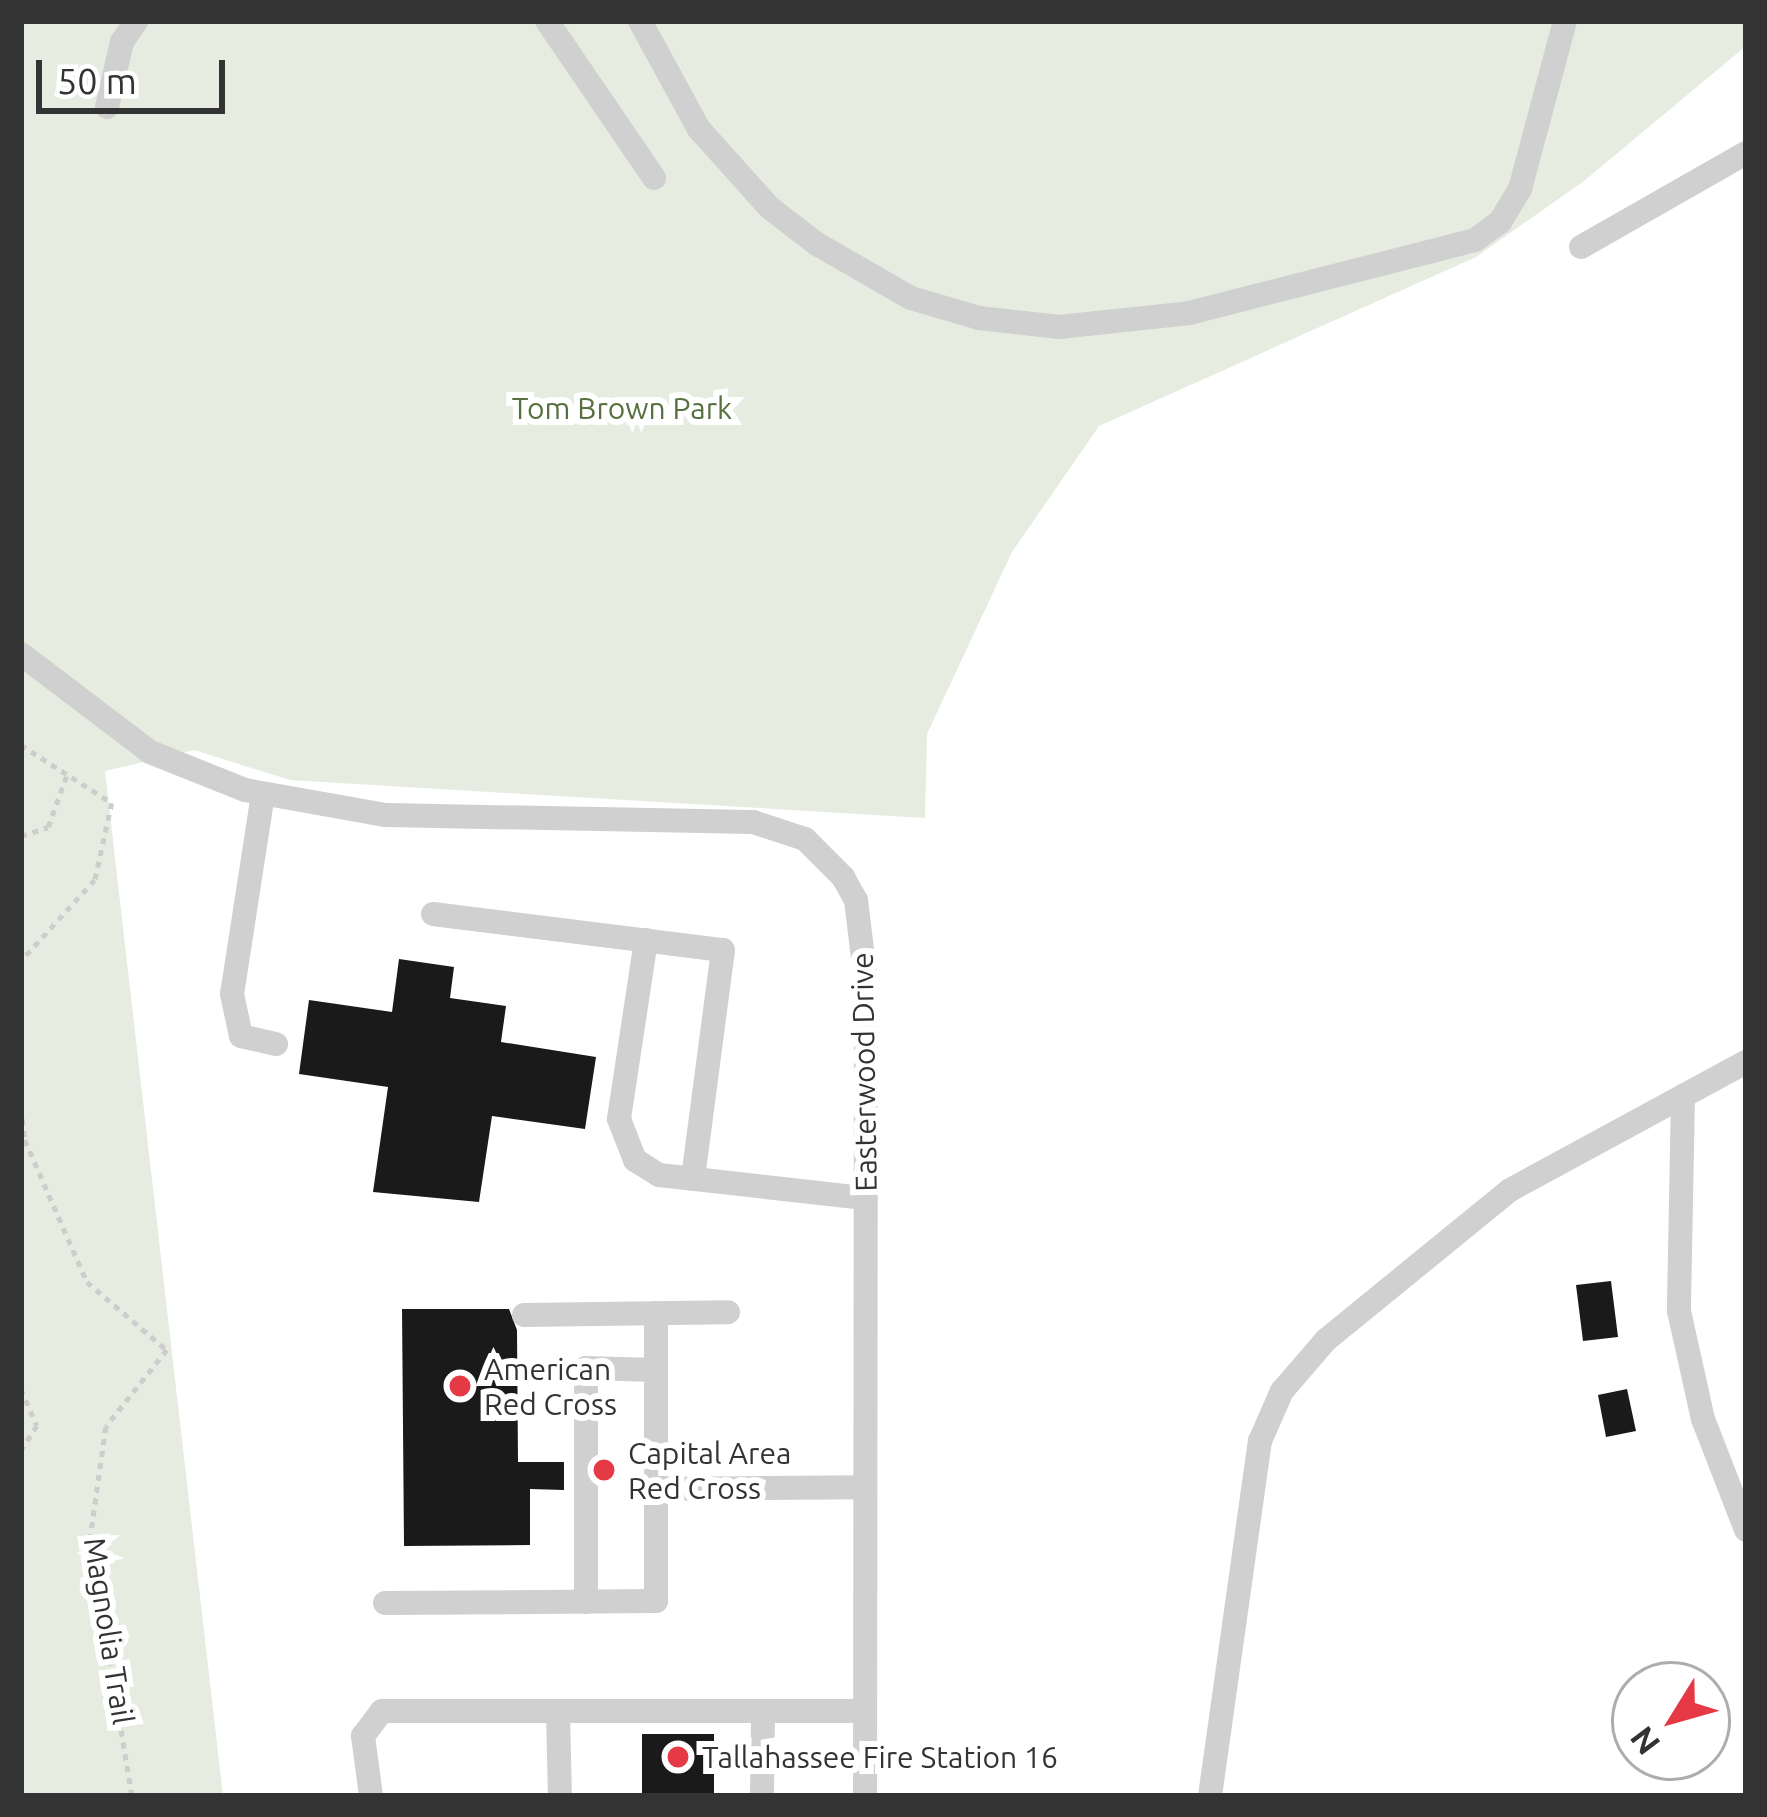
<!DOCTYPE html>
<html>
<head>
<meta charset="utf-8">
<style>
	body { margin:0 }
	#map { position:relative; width:1767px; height:1817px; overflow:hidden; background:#fff; font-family:Ubuntu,sans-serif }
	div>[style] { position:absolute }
	.green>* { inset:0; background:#e6ecdf }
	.building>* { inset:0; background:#1a1a1a }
	.path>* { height:4.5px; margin-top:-2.25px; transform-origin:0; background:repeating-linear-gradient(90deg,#cdcdcd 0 6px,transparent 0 12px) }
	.minor>* { height:24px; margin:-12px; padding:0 12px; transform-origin:12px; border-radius:12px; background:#d0d0d0 }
	.dots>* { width:33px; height:33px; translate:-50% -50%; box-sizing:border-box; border:6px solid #fff; border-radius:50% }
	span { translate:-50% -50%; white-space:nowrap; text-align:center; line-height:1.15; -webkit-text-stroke:12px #fff; paint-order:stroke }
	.park-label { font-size:30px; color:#56703f }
	.street-label { font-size:30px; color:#333 }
	.poi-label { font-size:30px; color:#333 }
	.left { translate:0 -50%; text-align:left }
	.frame { position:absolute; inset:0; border:24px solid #333; pointer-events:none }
	.north { position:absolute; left:1611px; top:1661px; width:120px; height:120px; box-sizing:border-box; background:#fff; border:3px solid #adadad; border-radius:50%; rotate:233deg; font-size:33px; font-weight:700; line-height:48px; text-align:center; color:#333 }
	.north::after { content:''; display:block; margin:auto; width:42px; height:54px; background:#e63946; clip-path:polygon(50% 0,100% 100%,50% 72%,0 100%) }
	.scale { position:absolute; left:36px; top:60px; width:189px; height:54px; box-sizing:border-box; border:6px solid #333; border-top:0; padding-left:15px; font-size:36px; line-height:42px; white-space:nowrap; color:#333; -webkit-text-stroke:9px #fff; paint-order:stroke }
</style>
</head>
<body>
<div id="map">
	<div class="green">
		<i style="clip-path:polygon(21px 21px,1746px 21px,1746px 46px,1584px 181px,1476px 257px,1099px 426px,1012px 552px,927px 734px,925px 818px,290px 780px,194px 750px,105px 771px,223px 1796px,21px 1796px)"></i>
	</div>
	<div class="building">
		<i style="clip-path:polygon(399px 959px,454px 967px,450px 998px,506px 1006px,501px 1042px,596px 1057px,585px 1129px,492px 1116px,479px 1202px,373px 1192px,388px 1087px,299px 1074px,309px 1000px,392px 1012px)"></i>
		<i style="clip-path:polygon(1611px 1281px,1618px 1337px,1583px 1341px,1576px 1285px)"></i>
		<i style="clip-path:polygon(402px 1309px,509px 1309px,517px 1330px,518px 1462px,564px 1462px,564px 1490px,530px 1489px,530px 1545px,404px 1546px)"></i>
		<i style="clip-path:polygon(1627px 1389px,1636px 1431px,1606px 1437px,1598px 1395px)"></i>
		<i style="clip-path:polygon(642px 1734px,714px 1734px,714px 1796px,642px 1796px)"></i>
	</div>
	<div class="path">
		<i style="left:21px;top:745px;width:108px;rotate:32.5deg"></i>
		<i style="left:112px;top:803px;width:79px;rotate:102.4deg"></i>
		<i style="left:95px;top:880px;width:110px;rotate:132.4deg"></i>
		<i style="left:21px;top:836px;width:28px;rotate:-18deg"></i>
		<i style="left:48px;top:827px;width:56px;rotate:-70.3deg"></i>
		<i style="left:21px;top:1107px;width:33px;rotate:83deg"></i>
		<i style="left:25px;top:1140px;width:155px;rotate:66.4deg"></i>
		<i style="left:87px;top:1282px;width:105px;rotate:40.4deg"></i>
		<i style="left:167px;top:1350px;width:98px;rotate:128.4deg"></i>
		<i style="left:106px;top:1427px;width:115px;rotate:98deg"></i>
		<i style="left:90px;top:1541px;width:258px;rotate:80.6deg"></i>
		<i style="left:21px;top:1389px;width:40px;rotate:66.6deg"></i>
		<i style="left:37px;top:1426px;width:30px;rotate:123deg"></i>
	</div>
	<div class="minor">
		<i style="left:547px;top:21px;width:190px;rotate:55.7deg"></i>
		<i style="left:640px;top:21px;width:123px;rotate:61.4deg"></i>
		<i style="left:699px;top:129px;width:106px;rotate:48.1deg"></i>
		<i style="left:770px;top:208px;width:59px;rotate:37.5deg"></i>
		<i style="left:817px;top:244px;width:108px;rotate:29.9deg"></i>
		<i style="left:911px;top:298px;width:71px;rotate:16.4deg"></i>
		<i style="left:979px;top:318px;width:81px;rotate:6.4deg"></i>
		<i style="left:1059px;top:327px;width:131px;rotate:-6.1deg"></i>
		<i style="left:1189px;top:313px;width:295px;rotate:-14.3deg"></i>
		<i style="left:1475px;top:240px;width:31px;rotate:-36deg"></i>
		<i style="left:1500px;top:222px;width:39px;rotate:-59deg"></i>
		<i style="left:1520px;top:189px;width:174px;rotate:-75deg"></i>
		<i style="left:107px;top:107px;width:67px;rotate:-77deg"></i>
		<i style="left:122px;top:42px;width:25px;rotate:-56deg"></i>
		<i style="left:1581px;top:247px;width:190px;rotate:-29.7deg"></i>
		<i style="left:21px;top:654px;width:162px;rotate:37.2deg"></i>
		<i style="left:150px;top:752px;width:102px;rotate:21.8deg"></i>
		<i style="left:245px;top:790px;width:143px;rotate:10.1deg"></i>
		<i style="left:386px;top:815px;width:367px;rotate:1.1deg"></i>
		<i style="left:753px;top:822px;width:55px;rotate:18.1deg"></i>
		<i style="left:805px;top:839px;width:54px;rotate:45deg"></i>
		<i style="left:843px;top:877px;width:26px;rotate:61deg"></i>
		<i style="left:856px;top:900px;width:84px;rotate:83.1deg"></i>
		<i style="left:866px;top:983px;width:813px;rotate:90.07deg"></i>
		<i style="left:263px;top:794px;width:202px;rotate:98.8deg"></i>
		<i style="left:232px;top:994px;width:43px;rotate:77.9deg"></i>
		<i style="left:241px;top:1036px;width:36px;rotate:13deg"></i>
		<i style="left:433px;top:914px;width:292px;rotate:7.1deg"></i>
		<i style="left:723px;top:950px;width:231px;rotate:97.5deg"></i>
		<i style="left:646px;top:940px;width:181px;rotate:98.6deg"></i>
		<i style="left:619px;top:1119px;width:44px;rotate:68.7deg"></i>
		<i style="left:635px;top:1160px;width:28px;rotate:32deg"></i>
		<i style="left:659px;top:1175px;width:207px;rotate:6.4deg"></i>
		<i style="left:1683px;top:1096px;width:215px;rotate:91.1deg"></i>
		<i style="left:1679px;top:1311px;width:111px;rotate:77.5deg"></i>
		<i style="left:1703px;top:1419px;width:119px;rotate:68.8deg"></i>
		<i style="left:524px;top:1315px;width:204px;rotate:-0.8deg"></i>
		<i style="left:656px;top:1489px;width:209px;rotate:-0.5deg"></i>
		<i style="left:586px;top:1602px;width:234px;rotate:-90deg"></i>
		<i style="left:586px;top:1368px;width:70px;rotate:1.6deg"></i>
		<i style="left:385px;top:1603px;width:271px;rotate:-0.4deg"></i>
		<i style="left:656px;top:1601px;width:288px;rotate:-90deg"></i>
		<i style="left:558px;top:1711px;width:85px;rotate:88.7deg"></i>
		<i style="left:371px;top:1796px;width:61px;rotate:-97.6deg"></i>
		<i style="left:363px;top:1736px;width:31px;rotate:-53deg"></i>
		<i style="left:382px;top:1711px;width:483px"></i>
		<i style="left:762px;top:1796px;width:85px;rotate:-89.3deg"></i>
		<i style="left:1210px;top:1796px;width:359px;rotate:-82deg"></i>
		<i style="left:1260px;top:1441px;width:55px;rotate:-66.3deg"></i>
		<i style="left:1282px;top:1391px;width:67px;rotate:-49.2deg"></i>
		<i style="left:1326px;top:1340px;width:237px;rotate:-39.2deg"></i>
		<i style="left:1510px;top:1190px;width:268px;rotate:-28.5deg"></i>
	</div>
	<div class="dots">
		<i style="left:460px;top:1386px;background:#e63946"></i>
		<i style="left:604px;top:1470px;background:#e63946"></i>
		<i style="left:678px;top:1757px;background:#e63946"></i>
	</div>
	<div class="park-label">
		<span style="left:622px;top:408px">Tom Brown Park</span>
	</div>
	<div class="street-label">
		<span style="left:864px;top:1072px;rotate:-91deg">Easterwood Drive</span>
		<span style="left:109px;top:1631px;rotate:81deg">Magnolia Trail</span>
	</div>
	<div class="poi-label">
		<span class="left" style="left:484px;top:1386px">American<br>Red Cross</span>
		<span class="left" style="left:628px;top:1470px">Capital Area<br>Red Cross</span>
		<span class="left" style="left:702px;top:1757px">Tallahassee Fire Station 16</span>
	</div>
	<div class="frame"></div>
	<div class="north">N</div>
	<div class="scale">50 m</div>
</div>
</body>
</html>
